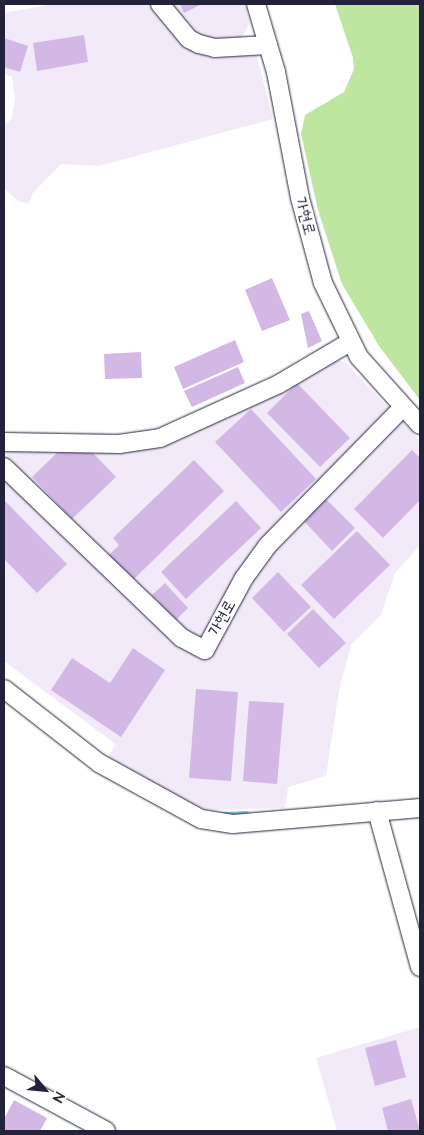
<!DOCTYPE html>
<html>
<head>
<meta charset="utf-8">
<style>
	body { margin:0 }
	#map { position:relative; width:424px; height:1135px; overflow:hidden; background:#fff; font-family:"Architects Daughter","Poor Story",sans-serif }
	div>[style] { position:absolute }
	.built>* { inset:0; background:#f2eaf8 }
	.green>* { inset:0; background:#bee6a1 }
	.stream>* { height:5.5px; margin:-2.75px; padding:0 2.75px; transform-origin:2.75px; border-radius:2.75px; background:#81cde1 }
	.building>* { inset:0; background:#d3b8e6 }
	.roads { filter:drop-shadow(0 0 1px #22223b) drop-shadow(0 0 1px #22223b) }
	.minor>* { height:18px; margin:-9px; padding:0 9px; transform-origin:9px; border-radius:9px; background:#fff }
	span { translate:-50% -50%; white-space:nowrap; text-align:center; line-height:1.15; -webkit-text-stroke:4px #fff; paint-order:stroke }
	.street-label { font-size:16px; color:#22223b }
	.frame { position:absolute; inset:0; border:5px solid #22223b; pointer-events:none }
	.north { position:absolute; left:20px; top:1065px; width:50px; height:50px; -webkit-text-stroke:4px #fff; paint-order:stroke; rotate:118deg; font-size:14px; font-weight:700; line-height:20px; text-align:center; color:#22223b }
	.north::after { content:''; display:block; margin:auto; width:18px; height:22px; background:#22223b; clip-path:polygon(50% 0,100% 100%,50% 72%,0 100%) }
</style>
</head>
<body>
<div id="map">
	<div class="built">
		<i style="clip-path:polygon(54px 4px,151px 4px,182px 42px,256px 53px,273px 119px,99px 166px,61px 164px,33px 193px,29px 204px,18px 201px,4px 188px,4px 126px,12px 118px,15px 98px,12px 77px,4px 74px,4px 13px)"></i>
		<i style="clip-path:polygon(168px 4px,245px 4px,250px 23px,241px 39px,230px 44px,197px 36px)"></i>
		<i style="clip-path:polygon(332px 359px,345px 362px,420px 441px,420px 545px,395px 573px,381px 615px,351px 645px,339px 691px,326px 776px,288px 787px,285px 808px,208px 810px,193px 805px,109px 757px,115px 744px,4px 661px,4px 446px,119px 448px)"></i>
		<i style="clip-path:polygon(420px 1027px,420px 1131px,337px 1131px,316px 1058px)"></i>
	</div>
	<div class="green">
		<i style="clip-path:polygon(335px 4px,420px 4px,420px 400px,379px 346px,342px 284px,318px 210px,301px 134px,305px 115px,344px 92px,354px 69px,353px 58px)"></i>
	</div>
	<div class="stream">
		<i style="left:225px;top:815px;width:21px;rotate:-3deg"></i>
	</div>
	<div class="building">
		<i style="clip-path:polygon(180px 4px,202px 4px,184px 13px)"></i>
		<i style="clip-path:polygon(84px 35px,88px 62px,37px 71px,33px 43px)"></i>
		<i style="clip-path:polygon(4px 38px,28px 46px,20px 72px,4px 67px)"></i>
		<i style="clip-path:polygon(272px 278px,290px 320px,262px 331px,245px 290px)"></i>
		<i style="clip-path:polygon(309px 311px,322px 341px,308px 348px,301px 314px)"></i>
		<i style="clip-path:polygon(235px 340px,244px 362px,183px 389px,174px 367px)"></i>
		<i style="clip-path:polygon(141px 352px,142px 378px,105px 379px,104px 354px)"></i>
		<i style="clip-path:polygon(238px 367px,245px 383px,192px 407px,184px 391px)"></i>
		<i style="clip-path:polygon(297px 383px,350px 438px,320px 467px,267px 413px)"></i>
		<i style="clip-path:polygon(251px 409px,316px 479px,281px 512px,215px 442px)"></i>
		<i style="clip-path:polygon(61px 449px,92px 452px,116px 477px,72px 519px,32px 477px)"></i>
		<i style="clip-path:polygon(412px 450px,420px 458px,420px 500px,383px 538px,354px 509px)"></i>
		<i style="clip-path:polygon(194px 460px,224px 491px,133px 580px,109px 555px,119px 545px,113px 538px)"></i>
		<i style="clip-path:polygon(324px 497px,355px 528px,332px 551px,302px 519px)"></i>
		<i style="clip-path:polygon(4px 500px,67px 564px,37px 593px,4px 559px)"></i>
		<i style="clip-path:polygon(236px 501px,261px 528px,186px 599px,161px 572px)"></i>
		<i style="clip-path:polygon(357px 531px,390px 565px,334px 619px,301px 585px)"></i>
		<i style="clip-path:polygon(278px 572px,311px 607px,284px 632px,252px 598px)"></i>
		<i style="clip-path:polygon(165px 583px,188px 608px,176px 620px,152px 595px)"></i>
		<i style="clip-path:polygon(313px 609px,346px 643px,319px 668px,287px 634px)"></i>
		<i style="clip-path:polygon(133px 648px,165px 670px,121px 737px,51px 690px,72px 658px,110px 683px)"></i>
		<i style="clip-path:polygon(196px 689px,238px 692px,231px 781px,189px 778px)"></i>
		<i style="clip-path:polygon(249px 701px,284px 703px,277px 784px,243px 781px)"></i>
		<i style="clip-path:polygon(396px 1040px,406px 1077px,375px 1086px,365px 1048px)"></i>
		<i style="clip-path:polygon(411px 1099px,420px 1131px,388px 1131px,382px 1108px)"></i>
		<i style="clip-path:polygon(14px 1100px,47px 1118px,40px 1131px,4px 1131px,4px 1119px)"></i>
	</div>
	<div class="roads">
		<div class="minor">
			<i style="left:160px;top:4px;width:45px;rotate:50.4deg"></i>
			<i style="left:189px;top:39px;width:11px;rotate:27deg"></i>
			<i style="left:199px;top:44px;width:16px;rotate:14deg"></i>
			<i style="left:215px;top:48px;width:53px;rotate:-3.2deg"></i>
			<i style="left:256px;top:4px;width:71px;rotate:73.6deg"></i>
			<i style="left:276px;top:72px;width:128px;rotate:79.2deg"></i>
			<i style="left:300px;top:198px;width:88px;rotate:74.9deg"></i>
			<i style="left:323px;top:283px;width:82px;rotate:64.1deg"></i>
			<i style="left:359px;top:357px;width:91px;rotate:48.1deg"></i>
			<i style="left:4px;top:442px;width:115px;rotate:1deg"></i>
			<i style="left:119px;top:444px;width:41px;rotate:-8.3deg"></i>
			<i style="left:160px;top:438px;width:131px;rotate:-24.4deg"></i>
			<i style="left:279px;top:384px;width:82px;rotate:-30.6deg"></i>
			<i style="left:4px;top:467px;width:247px;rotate:43.9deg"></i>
			<i style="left:182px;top:638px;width:26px;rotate:28deg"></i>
			<i style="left:205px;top:650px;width:82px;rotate:-61.6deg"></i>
			<i style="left:244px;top:578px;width:39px;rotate:-54deg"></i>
			<i style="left:267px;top:546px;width:194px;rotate:-45.6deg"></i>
			<i style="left:4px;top:689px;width:120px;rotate:37.9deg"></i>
			<i style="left:99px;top:763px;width:116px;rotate:28.8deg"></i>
			<i style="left:201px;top:819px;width:32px;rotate:9deg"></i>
			<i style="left:233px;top:824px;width:188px;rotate:-4.9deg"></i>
			<i style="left:377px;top:811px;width:162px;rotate:74.6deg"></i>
			<i style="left:4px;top:1076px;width:116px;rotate:28.3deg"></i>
		</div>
	</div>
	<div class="street-label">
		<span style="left:305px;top:216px;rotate:75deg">가현로</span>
		<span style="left:222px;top:618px;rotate:-61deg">가현로</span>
	</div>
	<div class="frame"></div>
	<div class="north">N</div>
</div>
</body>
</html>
